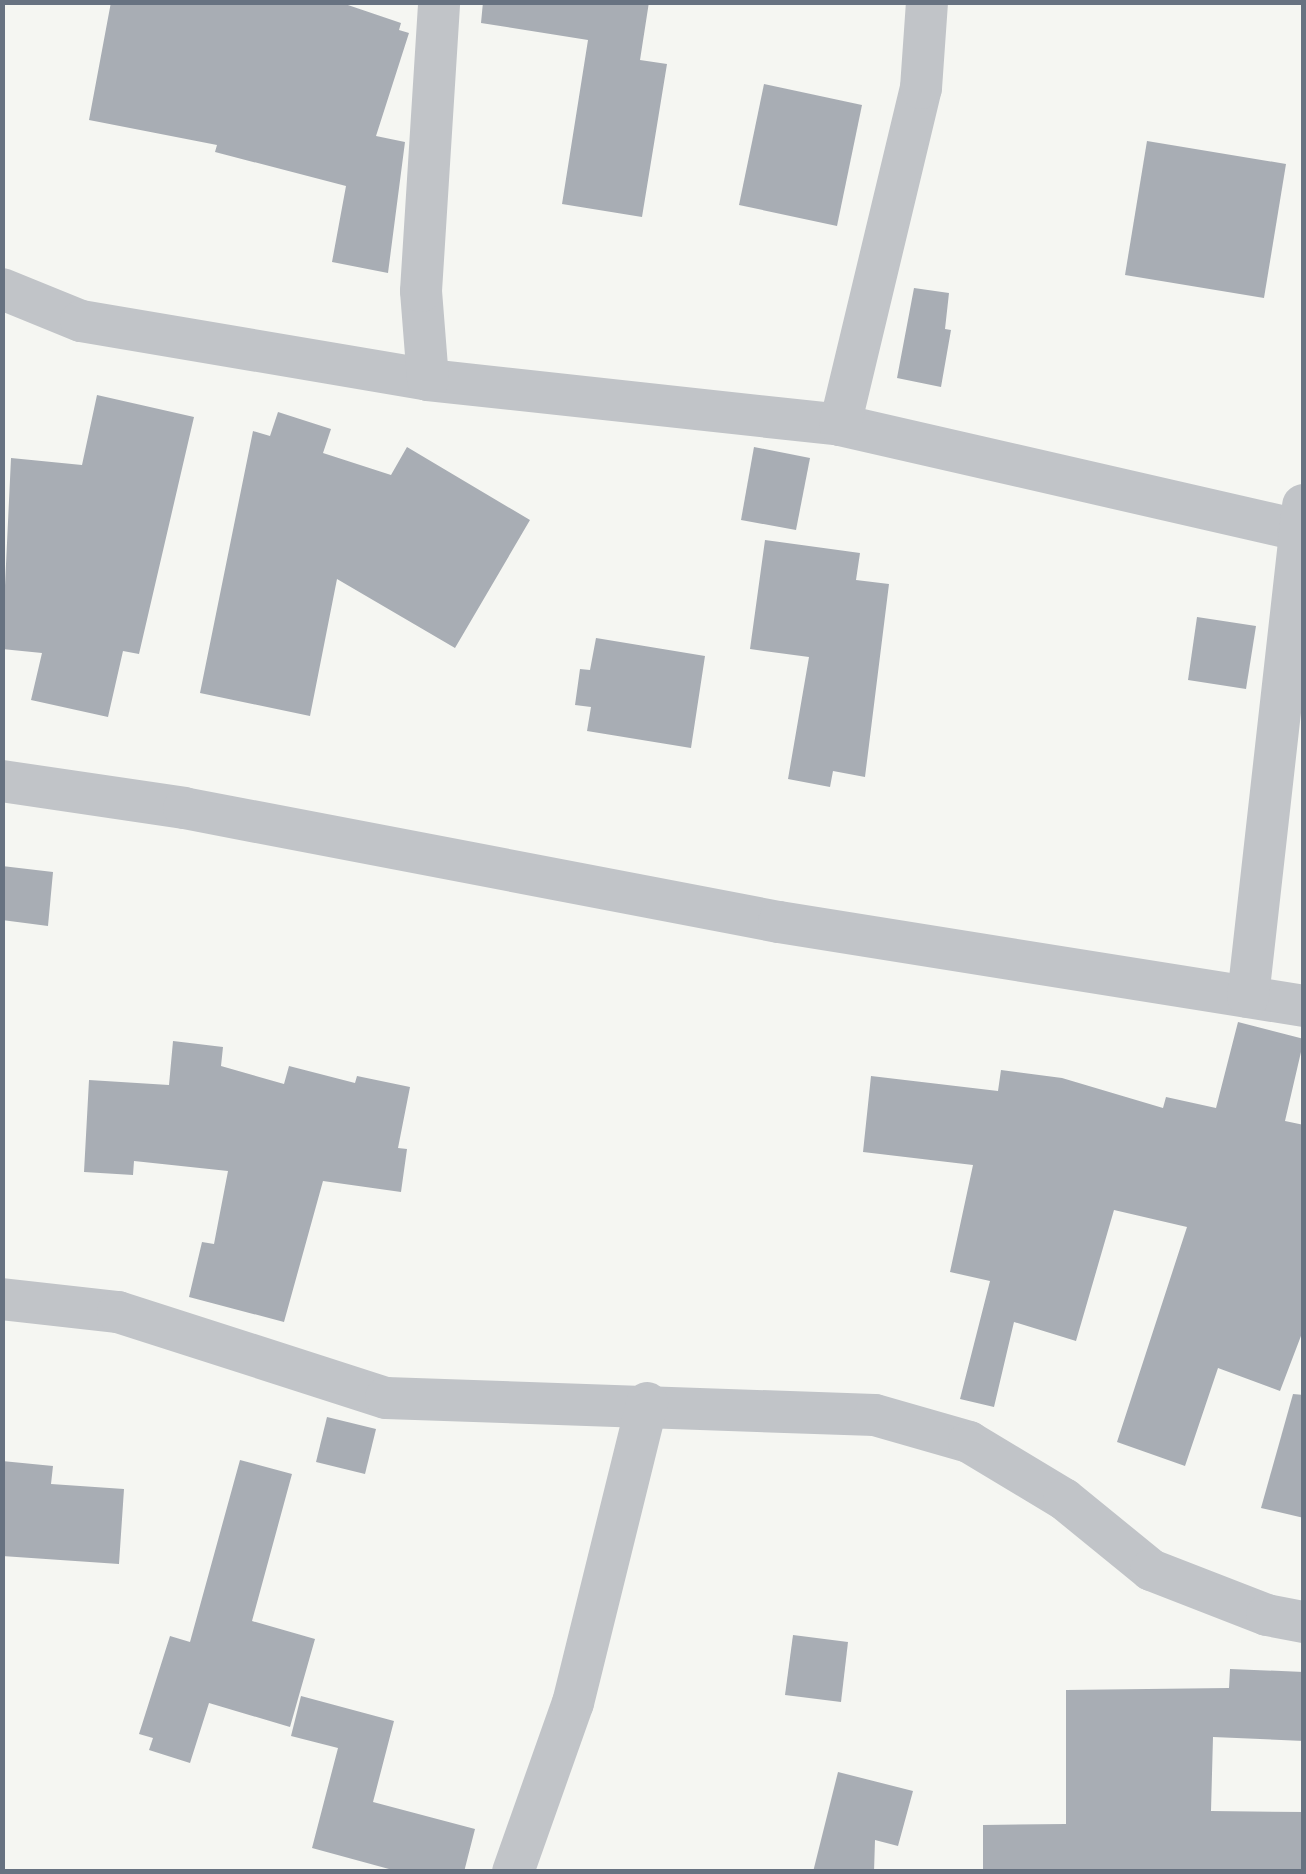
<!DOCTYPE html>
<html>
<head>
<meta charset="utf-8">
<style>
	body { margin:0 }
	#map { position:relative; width:1306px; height:1874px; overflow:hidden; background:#f5f6f2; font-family:"Fira Sans",sans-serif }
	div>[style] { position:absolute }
	.building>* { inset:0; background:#a8adb4 }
	.minor>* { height:42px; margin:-21px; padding:0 21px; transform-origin:21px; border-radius:21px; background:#c1c4c8 }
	span { translate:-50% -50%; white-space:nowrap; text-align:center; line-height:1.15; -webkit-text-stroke:10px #fff; paint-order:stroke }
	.frame { position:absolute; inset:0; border:5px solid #677281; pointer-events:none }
</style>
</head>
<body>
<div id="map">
	<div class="building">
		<i style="clip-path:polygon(111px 2px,339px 2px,401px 23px,399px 30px,409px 33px,376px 136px,405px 142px,388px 273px,332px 262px,346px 186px,215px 152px,217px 145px,89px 120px)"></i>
		<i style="clip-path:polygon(483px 2px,649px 2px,640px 60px,667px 64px,642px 217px,562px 204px,588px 40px,481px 23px)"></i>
		<i style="clip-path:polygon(764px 84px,862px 105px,837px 226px,739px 205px)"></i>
		<i style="clip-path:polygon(1147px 141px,1286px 164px,1264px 298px,1125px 275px)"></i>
		<i style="clip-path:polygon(914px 288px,949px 293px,945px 329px,951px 330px,941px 387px,897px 378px)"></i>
		<i style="clip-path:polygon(97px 395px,194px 417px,139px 654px,123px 651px,108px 717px,31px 700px,42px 653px,2px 649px,11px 458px,82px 465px)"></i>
		<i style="clip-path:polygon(278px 412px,331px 429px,323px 453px,391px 475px,407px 447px,530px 520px,455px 648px,337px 579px,310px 716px,200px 693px,253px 431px,270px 436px)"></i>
		<i style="clip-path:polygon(754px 447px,810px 458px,796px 530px,741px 520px)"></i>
		<i style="clip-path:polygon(765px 540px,860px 553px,856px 580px,889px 584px,865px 777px,833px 771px,830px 787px,788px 779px,809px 657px,750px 649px)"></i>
		<i style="clip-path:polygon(1197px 617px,1256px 626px,1246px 689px,1188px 680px)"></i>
		<i style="clip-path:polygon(596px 638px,705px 656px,691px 748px,587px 731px,591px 707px,575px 705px,580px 669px,590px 670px)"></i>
		<i style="clip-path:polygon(2px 866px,53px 872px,48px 926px,2px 920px)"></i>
		<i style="clip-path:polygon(1238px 1022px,1304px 1039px,1285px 1121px,1304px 1125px,1304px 1328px,1280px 1391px,1218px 1368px,1185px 1466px,1117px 1442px,1187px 1227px,1114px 1210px,1076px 1341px,1014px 1322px,994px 1407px,960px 1399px,990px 1281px,950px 1272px,973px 1165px,863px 1152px,871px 1076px,998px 1091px,1001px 1070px,1062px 1078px,1163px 1108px,1166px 1097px,1216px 1108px)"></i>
		<i style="clip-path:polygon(173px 1041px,223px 1047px,221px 1066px,284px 1084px,289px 1066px,355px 1083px,357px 1076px,410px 1087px,398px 1148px,407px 1149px,401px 1192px,323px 1181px,284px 1322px,189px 1297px,202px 1242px,214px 1244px,228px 1171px,134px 1161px,133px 1175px,84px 1172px,89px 1080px,169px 1085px)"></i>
		<i style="clip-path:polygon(1293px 1394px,1304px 1395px,1304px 1518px,1261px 1508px)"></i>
		<i style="clip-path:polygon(327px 1417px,376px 1429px,365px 1474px,316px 1462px)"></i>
		<i style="clip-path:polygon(240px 1460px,292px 1474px,252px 1621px,315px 1639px,290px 1727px,209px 1703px,190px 1763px,149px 1750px,153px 1738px,139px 1734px,170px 1636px,190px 1642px)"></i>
		<i style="clip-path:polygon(2px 1461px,53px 1466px,51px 1484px,124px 1489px,119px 1564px,2px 1556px)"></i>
		<i style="clip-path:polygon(793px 1635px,848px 1642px,841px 1702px,785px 1695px)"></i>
		<i style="clip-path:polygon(1230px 1669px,1304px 1672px,1304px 1741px,1213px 1737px,1211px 1811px,1304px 1812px,1304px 1872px,983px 1872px,983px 1825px,1066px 1824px,1066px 1690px,1229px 1688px)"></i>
		<i style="clip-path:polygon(301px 1696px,394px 1721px,373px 1802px,475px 1829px,464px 1872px,400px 1872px,312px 1848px,338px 1748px,291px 1736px)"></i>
		<i style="clip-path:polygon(838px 1772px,913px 1791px,898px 1846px,875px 1840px,874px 1872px,813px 1872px)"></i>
	</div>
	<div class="minor">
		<i style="left:2px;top:289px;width:85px;rotate:22.1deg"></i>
		<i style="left:81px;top:321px;width:352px;rotate:9.6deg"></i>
		<i style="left:428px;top:380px;width:414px;rotate:6.2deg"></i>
		<i style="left:840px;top:425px;width:470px;rotate:12.9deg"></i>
		<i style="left:428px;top:380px;width:89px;rotate:-94.5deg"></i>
		<i style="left:421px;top:291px;width:290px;rotate:-86.4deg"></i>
		<i style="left:840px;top:425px;width:347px;rotate:-76.5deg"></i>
		<i style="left:921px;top:88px;width:86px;rotate:-86deg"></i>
		<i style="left:2px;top:781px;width:184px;rotate:8.4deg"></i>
		<i style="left:184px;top:808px;width:606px;rotate:10.85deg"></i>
		<i style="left:779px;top:922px;width:532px;rotate:9.09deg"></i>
		<i style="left:1248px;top:997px;width:495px;rotate:-83.6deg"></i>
		<i style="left:2px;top:1299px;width:117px;rotate:6.4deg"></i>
		<i style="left:118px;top:1312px;width:281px;rotate:17.8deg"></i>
		<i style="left:386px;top:1398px;width:489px;rotate:2deg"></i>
		<i style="left:875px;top:1415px;width:98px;rotate:16deg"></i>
		<i style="left:969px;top:1442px;width:111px;rotate:31deg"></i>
		<i style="left:1064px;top:1499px;width:112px;rotate:39.2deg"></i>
		<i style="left:1151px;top:1570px;width:124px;rotate:21.2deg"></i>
		<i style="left:1267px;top:1615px;width:38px;rotate:11deg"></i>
		<i style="left:513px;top:1872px;width:179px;rotate:-70.5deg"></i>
		<i style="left:573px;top:1703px;width:309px;rotate:-76.1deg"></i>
	</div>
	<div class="frame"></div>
</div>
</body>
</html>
